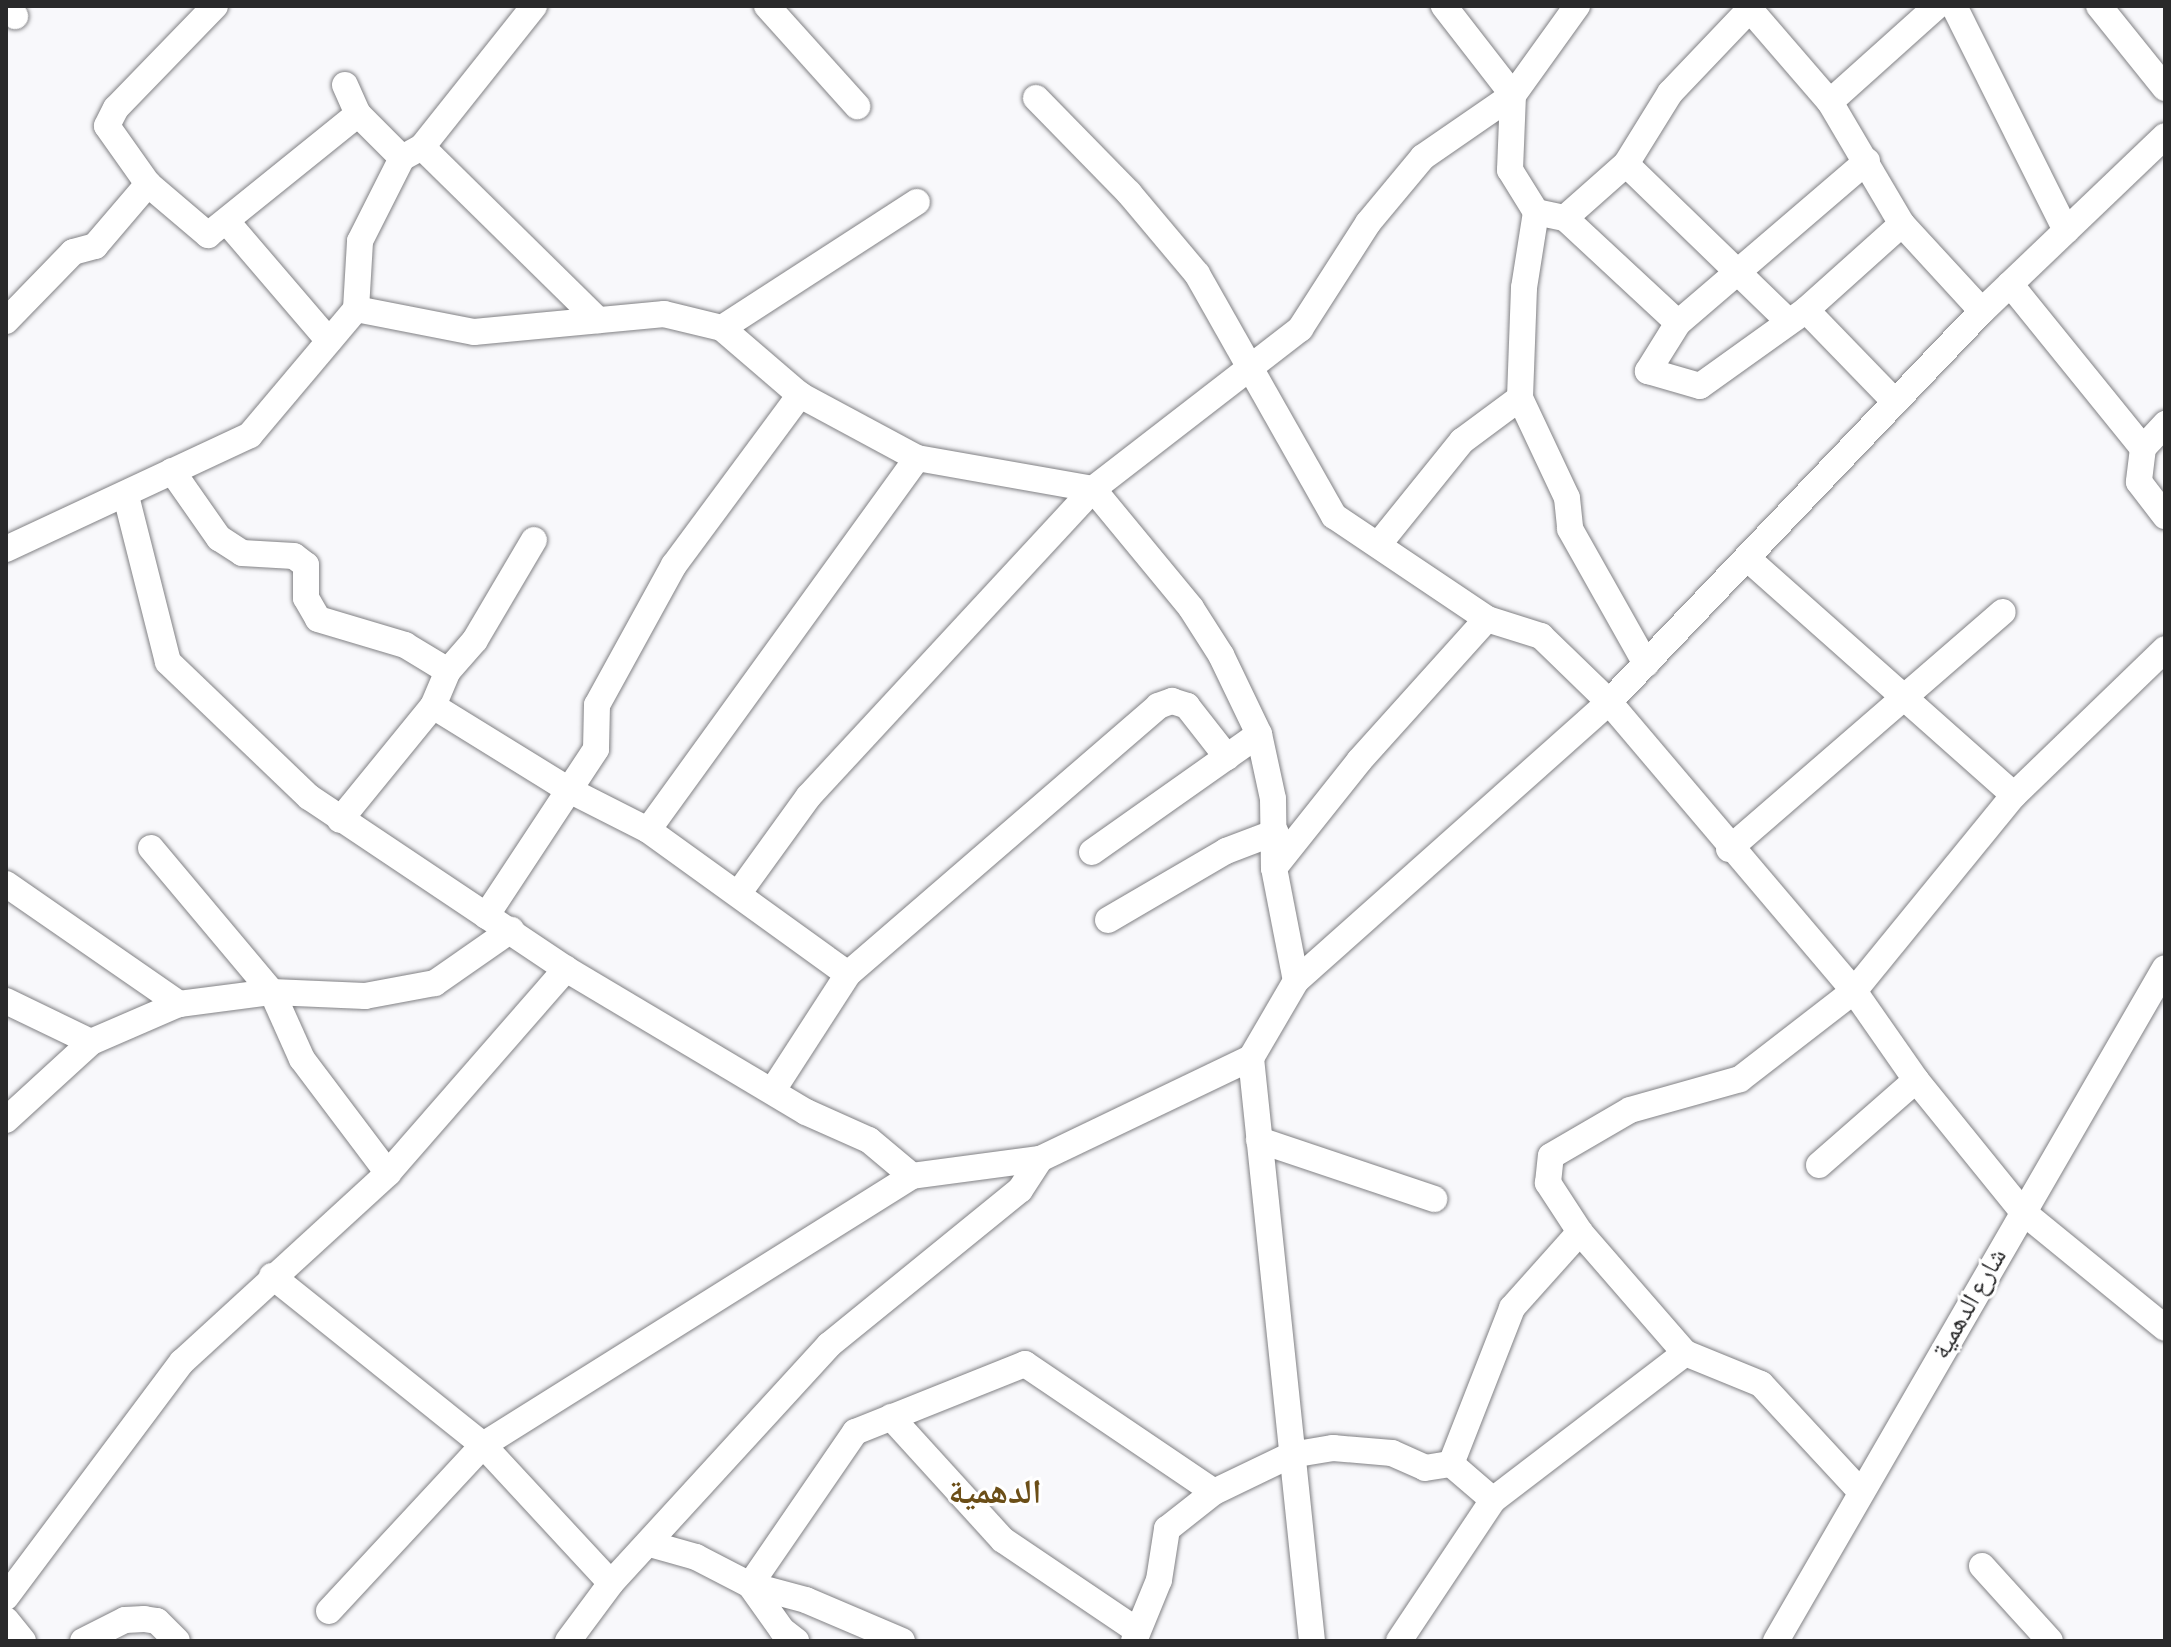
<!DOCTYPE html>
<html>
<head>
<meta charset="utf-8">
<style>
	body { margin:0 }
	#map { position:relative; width:2171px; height:1647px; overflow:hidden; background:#f8f8fb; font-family:"Sofia Sans Condensed","Noto Naskh Arabic",sans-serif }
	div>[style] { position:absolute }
	.roads { filter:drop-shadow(0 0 2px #818184) drop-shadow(0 0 2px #818184) }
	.minor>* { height:26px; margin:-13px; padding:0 13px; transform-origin:13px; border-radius:13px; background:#fff }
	span { translate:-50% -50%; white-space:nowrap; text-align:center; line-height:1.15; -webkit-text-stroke:6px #fff; paint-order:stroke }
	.street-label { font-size:26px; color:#29292a }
	.district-label { font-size:34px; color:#6b4e17; font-weight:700 }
	.frame { position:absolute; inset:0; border:8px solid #29292a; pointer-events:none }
</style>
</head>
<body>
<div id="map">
	<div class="roads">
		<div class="minor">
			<i style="left:7px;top:6px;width:13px;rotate:51deg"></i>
			<i style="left:215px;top:6px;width:142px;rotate:134.1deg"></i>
			<i style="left:116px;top:108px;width:20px;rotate:117deg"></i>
			<i style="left:107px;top:126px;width:71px;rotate:54.7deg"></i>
			<i style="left:148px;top:184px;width:79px;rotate:40.4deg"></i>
			<i style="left:208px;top:235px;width:193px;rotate:-38.9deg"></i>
			<i style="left:767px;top:6px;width:135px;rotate:48deg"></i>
			<i style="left:1577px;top:6px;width:110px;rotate:125.7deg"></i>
			<i style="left:1513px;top:95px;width:75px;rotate:92.3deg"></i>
			<i style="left:1510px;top:170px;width:49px;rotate:58.2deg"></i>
			<i style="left:1536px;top:212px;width:30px;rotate:12deg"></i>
			<i style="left:1565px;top:218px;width:154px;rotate:42.9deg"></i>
			<i style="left:1747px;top:6px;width:127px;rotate:49.2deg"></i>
			<i style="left:1830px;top:102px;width:142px;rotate:59.5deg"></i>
			<i style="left:1902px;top:224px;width:118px;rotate:47.4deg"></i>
			<i style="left:1954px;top:6px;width:251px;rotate:63.5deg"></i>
			<i style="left:2099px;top:6px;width:105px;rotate:51.2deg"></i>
			<i style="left:345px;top:85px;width:32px;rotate:66deg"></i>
			<i style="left:358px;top:114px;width:62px;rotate:45deg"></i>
			<i style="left:1036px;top:98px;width:133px;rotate:45.6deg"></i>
			<i style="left:1129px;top:193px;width:106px;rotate:50deg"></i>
			<i style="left:1197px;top:274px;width:278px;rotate:60.5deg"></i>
			<i style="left:1334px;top:516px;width:184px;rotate:33.9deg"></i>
			<i style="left:1830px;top:102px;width:144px;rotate:-41.9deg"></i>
			<i style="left:422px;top:147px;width:247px;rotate:44.5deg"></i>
			<i style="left:1867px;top:161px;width:249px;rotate:139.4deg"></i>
			<i style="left:1678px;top:323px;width:57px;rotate:122deg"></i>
			<i style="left:1648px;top:371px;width:54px;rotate:16.1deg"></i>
			<i style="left:1700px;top:386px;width:130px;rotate:-35.6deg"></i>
			<i style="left:1806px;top:310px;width:129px;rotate:-41.9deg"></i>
			<i style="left:1626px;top:164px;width:226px;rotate:44.1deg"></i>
			<i style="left:1536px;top:212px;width:77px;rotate:99deg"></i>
			<i style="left:1524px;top:288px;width:110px;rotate:92.1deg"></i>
			<i style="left:1520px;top:398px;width:110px;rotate:64.8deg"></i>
			<i style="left:1567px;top:498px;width:31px;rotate:84deg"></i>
			<i style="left:1570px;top:529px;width:155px;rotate:60.6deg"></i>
			<i style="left:1565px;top:218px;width:81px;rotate:-41.5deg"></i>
			<i style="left:1626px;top:164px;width:84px;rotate:-58.2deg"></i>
			<i style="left:1670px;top:93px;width:116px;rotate:-46.4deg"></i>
			<i style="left:228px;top:223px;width:155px;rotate:49.4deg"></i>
			<i style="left:2010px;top:284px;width:211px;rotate:51deg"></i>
			<i style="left:2143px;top:448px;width:33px;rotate:-47deg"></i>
			<i style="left:356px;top:309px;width:68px;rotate:-86.6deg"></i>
			<i style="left:360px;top:241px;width:93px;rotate:-63.2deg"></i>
			<i style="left:402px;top:158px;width:23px;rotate:-29deg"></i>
			<i style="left:422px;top:147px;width:180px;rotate:-51.5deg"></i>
			<i style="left:1806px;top:310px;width:128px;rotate:45.9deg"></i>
			<i style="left:6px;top:321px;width:96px;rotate:-45.8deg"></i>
			<i style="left:73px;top:252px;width:23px;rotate:-15deg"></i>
			<i style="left:95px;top:246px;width:82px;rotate:-49.5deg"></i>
			<i style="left:722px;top:328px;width:232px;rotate:-32.9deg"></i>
			<i style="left:2143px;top:448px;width:34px;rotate:97deg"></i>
			<i style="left:2139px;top:482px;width:43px;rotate:52.6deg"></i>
			<i style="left:172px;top:471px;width:82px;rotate:55deg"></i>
			<i style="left:219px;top:538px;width:27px;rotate:33deg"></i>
			<i style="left:242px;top:553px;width:52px;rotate:3.3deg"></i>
			<i style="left:294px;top:556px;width:15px;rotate:37deg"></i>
			<i style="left:306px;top:565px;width:33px;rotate:90deg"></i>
			<i style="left:306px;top:598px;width:24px;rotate:60deg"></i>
			<i style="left:318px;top:619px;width:91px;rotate:16.6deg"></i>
			<i style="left:405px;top:645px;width:50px;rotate:31.2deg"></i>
			<i style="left:126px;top:496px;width:171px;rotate:75.8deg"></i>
			<i style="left:168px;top:662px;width:195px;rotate:43.8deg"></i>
			<i style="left:309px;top:797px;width:309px;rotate:33.8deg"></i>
			<i style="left:566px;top:969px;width:279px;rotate:30.8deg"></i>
			<i style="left:806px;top:1112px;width:69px;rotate:24deg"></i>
			<i style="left:869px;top:1140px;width:56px;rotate:39.9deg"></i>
			<i style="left:1378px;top:545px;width:134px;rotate:-51.1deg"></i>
			<i style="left:1462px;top:441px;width:72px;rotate:-36.6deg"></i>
			<i style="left:6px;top:549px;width:269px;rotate:-25deg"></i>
			<i style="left:250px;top:435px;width:165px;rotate:-49.9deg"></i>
			<i style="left:356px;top:309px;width:120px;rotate:11deg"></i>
			<i style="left:474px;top:332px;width:191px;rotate:-5.4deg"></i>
			<i style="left:664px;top:314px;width:60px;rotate:13.6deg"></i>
			<i style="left:722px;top:328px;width:103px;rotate:40.7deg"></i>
			<i style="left:800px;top:395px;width:133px;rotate:28.3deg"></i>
			<i style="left:917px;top:458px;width:179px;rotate:10deg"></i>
			<i style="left:1093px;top:489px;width:154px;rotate:50.5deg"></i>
			<i style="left:1191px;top:608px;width:56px;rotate:57.4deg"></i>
			<i style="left:1221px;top:655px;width:88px;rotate:64.3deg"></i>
			<i style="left:1259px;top:734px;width:66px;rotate:77.8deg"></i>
			<i style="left:1273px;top:799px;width:69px;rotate:89.2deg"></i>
			<i style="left:1274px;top:868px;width:115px;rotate:79deg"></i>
			<i style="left:1747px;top:558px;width:357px;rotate:41.6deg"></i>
			<i style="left:433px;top:706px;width:160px;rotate:31.7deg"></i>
			<i style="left:569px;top:790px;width:89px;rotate:26.9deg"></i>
			<i style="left:648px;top:830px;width:246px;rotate:35.8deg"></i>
			<i style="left:340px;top:820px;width:147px;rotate:-50.8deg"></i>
			<i style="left:433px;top:706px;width:38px;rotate:-67deg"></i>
			<i style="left:448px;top:671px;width:41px;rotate:-48.9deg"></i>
			<i style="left:475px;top:640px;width:116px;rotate:-59.5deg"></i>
			<i style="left:648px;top:830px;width:459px;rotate:-54.1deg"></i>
			<i style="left:151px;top:848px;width:188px;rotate:50deg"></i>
			<i style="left:272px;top:992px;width:73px;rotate:65.9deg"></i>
			<i style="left:302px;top:1059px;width:143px;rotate:53deg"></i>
			<i style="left:1729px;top:849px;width:362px;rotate:-40.9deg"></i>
			<i style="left:1092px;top:852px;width:204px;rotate:-35.2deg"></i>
			<i style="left:1274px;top:868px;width:137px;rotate:-51.5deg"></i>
			<i style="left:1359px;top:761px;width:191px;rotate:-48deg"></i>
			<i style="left:1487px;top:619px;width:57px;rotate:17.5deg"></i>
			<i style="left:1541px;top:636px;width:95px;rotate:44.1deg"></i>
			<i style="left:1609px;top:702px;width:379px;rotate:49.7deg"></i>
			<i style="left:1854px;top:991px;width:108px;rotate:55.1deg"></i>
			<i style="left:1916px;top:1080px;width:170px;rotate:51deg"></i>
			<i style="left:2023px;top:1212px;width:183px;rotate:39.2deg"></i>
			<i style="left:6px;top:884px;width:211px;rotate:34.7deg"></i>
			<i style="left:738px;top:894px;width:121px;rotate:-54.1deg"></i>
			<i style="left:809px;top:796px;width:418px;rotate:-47.2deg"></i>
			<i style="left:1093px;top:489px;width:262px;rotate:-37.7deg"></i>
			<i style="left:1300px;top:329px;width:126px;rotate:-57.3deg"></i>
			<i style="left:1368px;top:223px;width:86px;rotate:-50.2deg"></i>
			<i style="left:1423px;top:157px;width:109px;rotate:-34.6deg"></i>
			<i style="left:1513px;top:95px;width:113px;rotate:-127.8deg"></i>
			<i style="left:486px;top:916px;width:200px;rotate:-56.6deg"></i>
			<i style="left:596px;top:749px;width:44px;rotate:-88.7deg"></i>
			<i style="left:597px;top:705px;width:160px;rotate:-61.2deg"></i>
			<i style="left:674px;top:565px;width:212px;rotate:-53.5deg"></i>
			<i style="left:1108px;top:920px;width:137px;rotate:-30.3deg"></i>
			<i style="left:1226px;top:851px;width:53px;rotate:-20.8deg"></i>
			<i style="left:6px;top:1001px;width:94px;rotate:25.8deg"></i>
			<i style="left:1251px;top:1058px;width:586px;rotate:84.03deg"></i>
			<i style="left:773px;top:1090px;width:138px;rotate:-57.1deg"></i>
			<i style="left:848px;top:974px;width:410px;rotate:-40.8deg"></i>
			<i style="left:1158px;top:706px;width:15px;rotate:-20deg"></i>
			<i style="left:1172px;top:701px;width:16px;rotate:18deg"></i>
			<i style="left:1187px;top:706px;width:65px;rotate:51.9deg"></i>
			<i style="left:6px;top:1120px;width:115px;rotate:-42.5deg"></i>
			<i style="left:91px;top:1042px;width:96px;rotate:-23.4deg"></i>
			<i style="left:179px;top:1004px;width:94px;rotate:-7.4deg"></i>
			<i style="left:272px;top:992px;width:93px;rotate:2.5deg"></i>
			<i style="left:365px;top:996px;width:71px;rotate:-10.5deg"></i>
			<i style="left:435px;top:983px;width:93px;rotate:-34.9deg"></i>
			<i style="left:1259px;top:1140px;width:185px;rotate:18.6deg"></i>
			<i style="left:1819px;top:1165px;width:129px;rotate:-41.2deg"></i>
			<i style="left:272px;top:1276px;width:270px;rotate:38.7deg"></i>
			<i style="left:483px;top:1445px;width:188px;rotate:47.2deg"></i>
			<i style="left:891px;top:1417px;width:166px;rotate:47.7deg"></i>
			<i style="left:1003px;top:1540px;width:159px;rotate:34deg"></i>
			<i style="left:1861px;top:1492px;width:147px;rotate:-132.8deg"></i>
			<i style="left:1761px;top:1384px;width:82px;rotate:-157.8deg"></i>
			<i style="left:1685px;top:1353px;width:160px;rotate:-131deg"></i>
			<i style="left:1580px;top:1232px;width:59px;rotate:-123.1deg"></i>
			<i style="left:1548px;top:1183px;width:27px;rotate:-84deg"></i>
			<i style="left:1551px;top:1156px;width:91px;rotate:-30.2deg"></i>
			<i style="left:1630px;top:1110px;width:114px;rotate:-15.7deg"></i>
			<i style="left:1740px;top:1079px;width:144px;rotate:-37.7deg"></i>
			<i style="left:1854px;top:991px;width:253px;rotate:-50.8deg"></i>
			<i style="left:2014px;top:795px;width:210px;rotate:-44deg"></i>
			<i style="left:1493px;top:1500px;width:55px;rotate:-139.4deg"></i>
			<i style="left:1451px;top:1464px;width:168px;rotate:-68.6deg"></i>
			<i style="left:1512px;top:1308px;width:102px;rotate:-48.2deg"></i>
			<i style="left:650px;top:1544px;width:48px;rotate:15.8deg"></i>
			<i style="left:696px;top:1557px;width:61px;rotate:27.4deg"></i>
			<i style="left:750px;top:1585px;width:55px;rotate:54.6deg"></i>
			<i style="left:782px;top:1630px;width:18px;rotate:38deg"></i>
			<i style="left:1982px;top:1566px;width:101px;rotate:47.8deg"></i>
			<i style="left:6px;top:1597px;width:294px;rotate:-53.2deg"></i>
			<i style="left:182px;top:1362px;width:280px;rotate:-42.5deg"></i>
			<i style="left:388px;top:1173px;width:271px;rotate:-48.9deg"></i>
			<i style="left:329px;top:1611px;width:226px;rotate:-47.1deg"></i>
			<i style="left:483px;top:1445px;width:506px;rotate:-32.09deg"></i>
			<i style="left:912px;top:1176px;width:129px;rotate:-7.6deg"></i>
			<i style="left:1040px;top:1159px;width:234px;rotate:-25.6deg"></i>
			<i style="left:1251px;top:1058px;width:89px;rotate:-59.7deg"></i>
			<i style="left:1296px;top:981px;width:419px;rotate:-41.7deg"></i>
			<i style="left:1609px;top:702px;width:540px;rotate:-46.35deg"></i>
			<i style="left:1982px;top:311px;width:253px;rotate:-43.7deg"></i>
			<i style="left:6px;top:1620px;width:27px;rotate:51deg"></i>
			<i style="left:83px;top:1641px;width:47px;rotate:-26.6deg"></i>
			<i style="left:125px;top:1620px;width:19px;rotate:-3deg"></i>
			<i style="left:144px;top:1619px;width:13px;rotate:9deg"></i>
			<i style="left:157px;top:1621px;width:28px;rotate:45deg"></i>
			<i style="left:568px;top:1641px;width:72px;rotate:-53.4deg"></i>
			<i style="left:611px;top:1583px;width:323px;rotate:-47.5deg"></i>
			<i style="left:829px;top:1345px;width:246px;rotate:-39.1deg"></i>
			<i style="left:1020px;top:1190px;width:37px;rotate:-57deg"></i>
			<i style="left:902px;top:1641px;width:104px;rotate:-156.9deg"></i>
			<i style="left:806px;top:1600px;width:58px;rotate:-165deg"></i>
			<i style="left:750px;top:1585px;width:186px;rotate:-55.5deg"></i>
			<i style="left:855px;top:1432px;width:183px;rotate:-21.8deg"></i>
			<i style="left:1025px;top:1364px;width:228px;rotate:34.1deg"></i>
			<i style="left:1134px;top:1641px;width:66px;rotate:-67.7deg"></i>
			<i style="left:1159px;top:1580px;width:52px;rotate:-81.1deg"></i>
			<i style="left:1167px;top:1529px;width:60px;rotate:-38.2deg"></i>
			<i style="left:1214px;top:1492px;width:85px;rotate:-25.7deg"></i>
			<i style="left:1291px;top:1455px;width:43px;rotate:-9.5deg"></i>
			<i style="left:1333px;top:1448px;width:59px;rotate:4.8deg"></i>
			<i style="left:1392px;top:1453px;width:36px;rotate:24deg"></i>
			<i style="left:1425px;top:1468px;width:26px;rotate:-9deg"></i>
			<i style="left:1399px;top:1641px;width:169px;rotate:-56.3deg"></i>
			<i style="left:1493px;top:1500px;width:242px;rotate:-37.4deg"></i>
			<i style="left:1776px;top:1641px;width:777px;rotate:-59.97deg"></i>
		</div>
	</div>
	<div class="street-label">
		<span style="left:1970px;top:1304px;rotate:-60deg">شارع الدهمية</span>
	</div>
	<div class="district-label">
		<span style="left:995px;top:1493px">الدهمية</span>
	</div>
	<div class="frame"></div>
</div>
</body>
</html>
